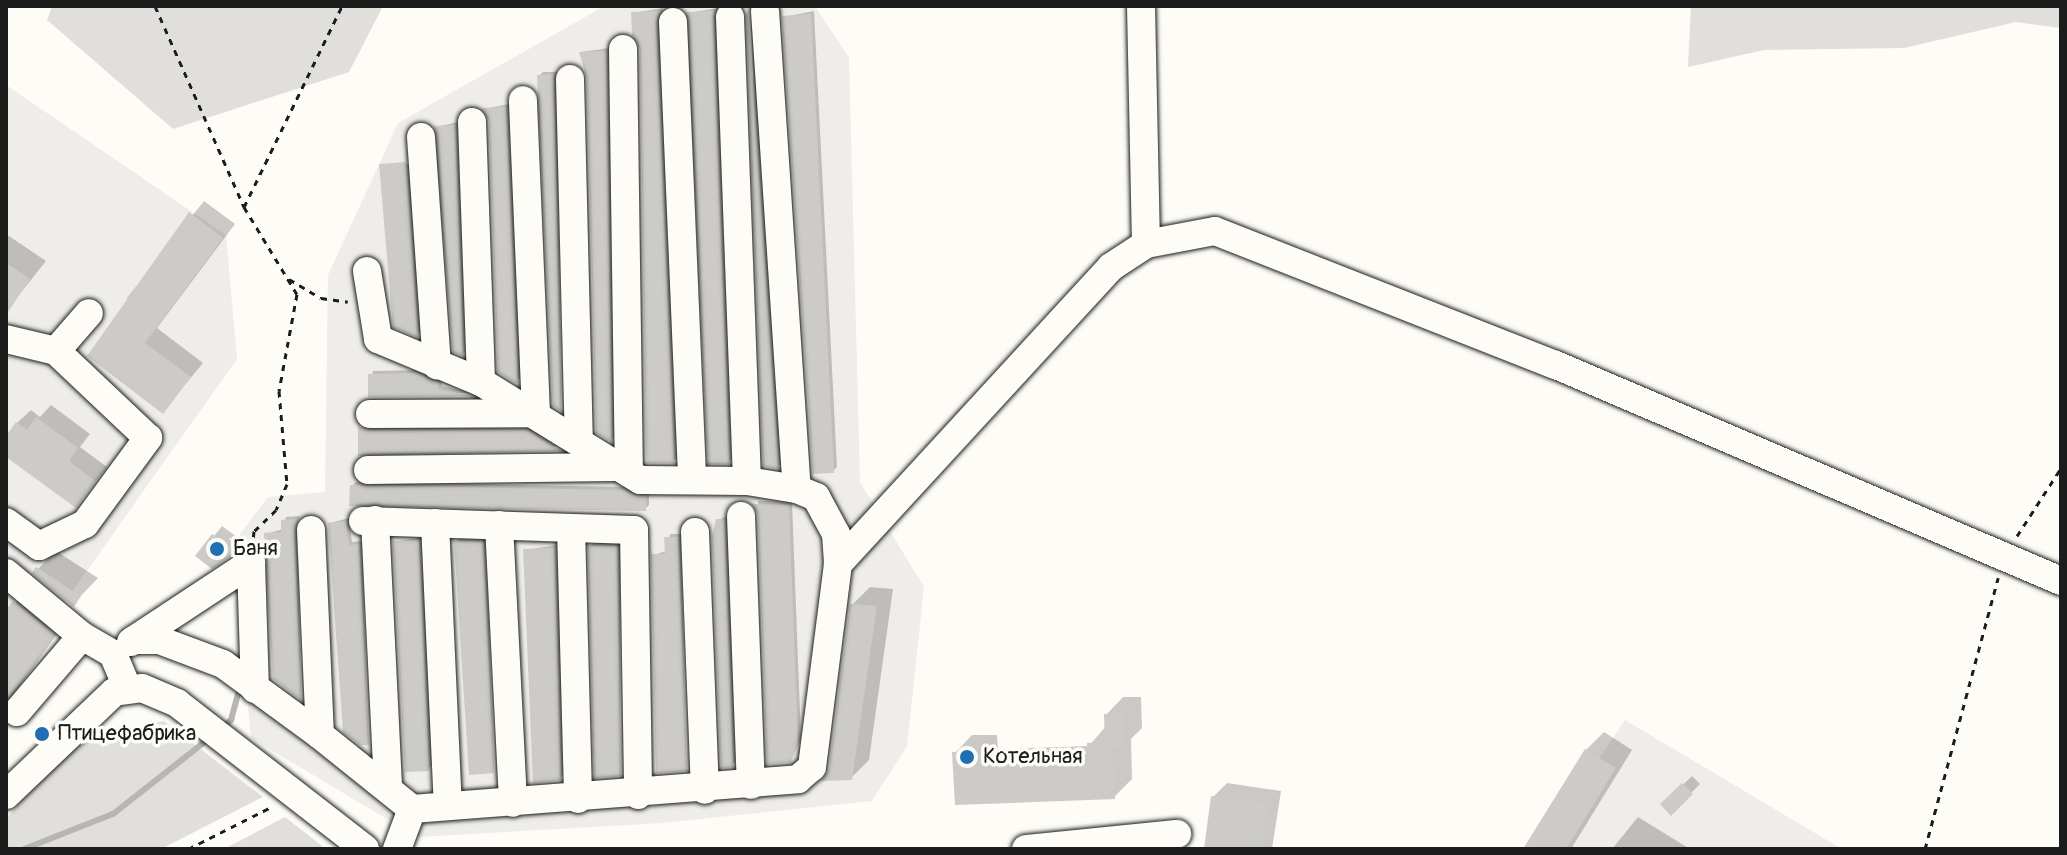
<!DOCTYPE html>
<html>
<head>
<meta charset="utf-8">
<style>
	body { margin:0 }
	#map { position:relative; width:2067px; height:855px; overflow:hidden; background:#fdfcf7; font-family:Pangolin,sans-serif }
	div>[style] { position:absolute }
	.built>* { inset:0; background:#eeede9 }
	.green>* { inset:0; background:#e0dfdb }
	.shadow>* { inset:0; background:#0003 }
	.stream>* { height:6px; margin:-3px; padding:0 3px; transform-origin:3px; border-radius:3px; background:#b7b6b2 }
	.building>* { inset:0; background:#cccbc8 }
	.path>* { height:3px; margin-top:-1.5px; transform-origin:0; background:repeating-linear-gradient(90deg,#1c1c1c 0 6px,transparent 0 12px) }
	.roads { filter:drop-shadow(0 0 2px #1c1c1c) drop-shadow(0 0 2px #1c1c1c) }
	.minor>* { height:28px; margin:-14px; padding:0 14px; transform-origin:14px; border-radius:14px; background:#fdfcf7 }
	.dots>* { width:22px; height:22px; translate:-50% -50%; box-sizing:border-box; border:4px solid #fdfcf7; border-radius:50% }
	span { translate:-50% -50%; white-space:nowrap; text-align:center; line-height:1.15; -webkit-text-stroke:7px #fdfcf7; paint-order:stroke }
	.poi-label { font-size:22px; color:#1c1c1c }
	.left { translate:0 -50%; text-align:left }
	.frame { position:absolute; inset:0; border:8px solid #1c1c1c; pointer-events:none }
</style>
</head>
<body>
<div id="map">
	<div class="built">
		<i style="clip-path:polygon(615px 6px,815px 6px,849px 58px,860px 482px,924px 587px,907px 746px,872px 801px,663px 823px,417px 837px,251px 738px,243px 657px,240px 534px,268px 497px,325px 492px,328px 275px,398px 123px,601px 8px)"></i>
		<i style="clip-path:polygon(6px 85px,226px 235px,237px 359px,6px 685px)"></i>
		<i style="clip-path:polygon(1625px 720px,1842px 849px,1538px 849px)"></i>
	</div>
	<div class="green">
		<i style="clip-path:polygon(52px 6px,383px 6px,349px 72px,173px 129px,47px 20px)"></i>
		<i style="clip-path:polygon(1691px 6px,2061px 6px,2061px 28px,2016px 22px,1904px 48px,1764px 50px,1688px 67px)"></i>
		<i style="clip-path:polygon(164px 721px,263px 797px,161px 849px,6px 849px,6px 818px,80px 739px)"></i>
		<i style="clip-path:polygon(285px 817px,326px 849px,224px 849px,245px 838px)"></i>
	</div>
	<div class="shadow">
		<i style="clip-path:polygon(663px 8px,677px 458px,673px 461px,642px 48px,633px 13px)"></i>
		<i style="clip-path:polygon(718px 8px,732px 458px,729px 462px,688px 13px)"></i>
		<i style="clip-path:polygon(814px 11px,837px 467px,833px 471px,784px 17px)"></i>
		<i style="clip-path:polygon(751px 12px,782px 463px,778px 467px,765px 465px)"></i>
		<i style="clip-path:polygon(609px 48px,615px 437px,611px 440px,589px 78px,581px 52px)"></i>
		<i style="clip-path:polygon(543px 72px,557px 72px,561px 407px,539px 76px)"></i>
		<i style="clip-path:polygon(509px 104px,521px 377px,517px 380px,491px 121px,484px 109px)"></i>
		<i style="clip-path:polygon(458px 122px,466px 350px,463px 354px,436px 127px)"></i>
		<i style="clip-path:polygon(409px 164px,421px 331px,418px 334px,383px 166px)"></i>
		<i style="clip-path:polygon(204px 201px,235px 224px,157px 328px,203px 363px,163px 411px,127px 298px)"></i>
		<i style="clip-path:polygon(6px 234px,46px 261px,7px 310px,6px 310px)"></i>
		<i style="clip-path:polygon(421px 370px,442px 379px,442px 386px,472px 393px,370px 395px,373px 371px)"></i>
		<i style="clip-path:polygon(51px 405px,90px 434px,80px 447px,107px 467px,76px 505px,6px 454px,6px 439px,17px 423px,31px 410px,40px 417px)"></i>
		<i style="clip-path:polygon(364px 423px,375px 428px,531px 427px,562px 446px,360px 454px)"></i>
		<i style="clip-path:polygon(356px 482px,628px 487px,649px 494px,649px 505px,645px 509px,352px 486px)"></i>
		<i style="clip-path:polygon(758px 501px,792px 502px,801px 739px,790px 761px)"></i>
		<i style="clip-path:polygon(300px 516px,297px 525px,301px 698px,275px 678px,266px 534px,283px 529px,286px 517px)"></i>
		<i style="clip-path:polygon(727px 516px,736px 761px,732px 765px,718px 520px)"></i>
		<i style="clip-path:polygon(349px 518px,352px 542px,362px 541px,368px 743px,330px 523px)"></i>
		<i style="clip-path:polygon(222px 526px,244px 542px,212px 566px,198px 556px)"></i>
		<i style="clip-path:polygon(670px 534px,681px 534px,686px 769px,653px 555px,667px 551px)"></i>
		<i style="clip-path:polygon(422px 537px,432px 765px,428px 769px,395px 542px)"></i>
		<i style="clip-path:polygon(460px 538px,486px 539px,494px 771px,456px 542px)"></i>
		<i style="clip-path:polygon(594px 543px,620px 543px,620px 774px,590px 546px)"></i>
		<i style="clip-path:polygon(558px 545px,564px 775px,560px 778px,525px 550px)"></i>
		<i style="clip-path:polygon(56px 551px,98px 578px,73px 604px,35px 572px)"></i>
		<i style="clip-path:polygon(32px 584px,70px 616px,6px 705px,6px 614px)"></i>
		<i style="clip-path:polygon(870px 587px,893px 589px,869px 760px,851px 778px,852px 605px)"></i>
		<i style="clip-path:polygon(1123px 697px,1141px 697px,1142px 728px,1131px 739px,1132px 779px,1114px 797px,956px 803px,955px 753px,972px 735px,997px 735px,998px 749px,1089px 746px,1106px 726px,1106px 715px)"></i>
		<i style="clip-path:polygon(1604px 732px,1632px 750px,1571px 849px,1526px 849px,1586px 750px)"></i>
		<i style="clip-path:polygon(1692px 776px,1700px 784px,1671px 813px,1663px 804px)"></i>
		<i style="clip-path:polygon(1227px 783px,1281px 791px,1272px 849px,1206px 849px,1213px 797px)"></i>
		<i style="clip-path:polygon(1638px 817px,1690px 849px,1612px 849px)"></i>
	</div>
	<div class="stream">
		<i style="left:223px;top:727px;width:11px;rotate:-41deg"></i>
		<i style="left:231px;top:720px;width:27px;rotate:-75deg"></i>
		<i style="left:24px;top:849px;width:96px;rotate:-21.5deg"></i>
		<i style="left:113px;top:814px;width:125px;rotate:-38.2deg"></i>
	</div>
	<div class="building">
		<i style="clip-path:polygon(661px 11px,656px 23px,674px 463px,647px 463px,646px 445px,640px 49px,632px 35px,631px 12px)"></i>
		<i style="clip-path:polygon(714px 11px,713px 18px,729px 464px,708px 464px,686px 12px)"></i>
		<i style="clip-path:polygon(746px 13px,748px 13px,779px 469px,763px 466px)"></i>
		<i style="clip-path:polygon(811px 14px,834px 473px,813px 474px,782px 16px)"></i>
		<i style="clip-path:polygon(606px 51px,612px 442px,596px 433px,587px 79px,579px 52px)"></i>
		<i style="clip-path:polygon(554px 74px,561px 410px,559px 410px,553px 406px,537px 75px)"></i>
		<i style="clip-path:polygon(506px 107px,518px 383px,515px 383px,498px 372px,489px 121px,481px 108px)"></i>
		<i style="clip-path:polygon(455px 125px,463px 356px,453px 352px,434px 126px)"></i>
		<i style="clip-path:polygon(406px 162px,418px 337px,417px 337px,393px 327px,379px 164px)"></i>
		<i style="clip-path:polygon(189px 212px,223px 238px,145px 343px,191px 377px,163px 414px,87px 356px)"></i>
		<i style="clip-path:polygon(6px 263px,30px 279px,6px 315px)"></i>
		<i style="clip-path:polygon(416px 373px,438px 383px,439px 389px,471px 396px,368px 397px,368px 374px)"></i>
		<i style="clip-path:polygon(36px 417px,78px 448px,69px 461px,95px 481px,76px 508px,6px 457px,6px 436px,16px 422px,27px 430px)"></i>
		<i style="clip-path:polygon(358px 426px,370px 431px,527px 430px,560px 451px,358px 456px)"></i>
		<i style="clip-path:polygon(350px 485px,624px 490px,646px 497px,646px 511px,349px 506px)"></i>
		<i style="clip-path:polygon(752px 504px,789px 505px,798px 744px,791px 762px,767px 764px,758px 515px)"></i>
		<i style="clip-path:polygon(298px 519px,294px 531px,301px 700px,273px 679px,264px 533px,281px 532px,281px 520px)"></i>
		<i style="clip-path:polygon(716px 519px,724px 519px,733px 767px,721px 768px,712px 536px)"></i>
		<i style="clip-path:polygon(346px 521px,349px 545px,359px 544px,369px 745px,360px 745px,343px 732px,328px 523px)"></i>
		<i style="clip-path:polygon(212px 534px,237px 552px,212px 569px,195px 556px)"></i>
		<i style="clip-path:polygon(664px 537px,678px 537px,687px 771px,656px 773px,651px 554px,665px 554px)"></i>
		<i style="clip-path:polygon(419px 540px,429px 771px,405px 772px,393px 541px)"></i>
		<i style="clip-path:polygon(454px 541px,483px 542px,494px 773px,469px 775px)"></i>
		<i style="clip-path:polygon(588px 546px,617px 546px,621px 776px,594px 778px)"></i>
		<i style="clip-path:polygon(554px 548px,561px 780px,533px 783px,523px 549px)"></i>
		<i style="clip-path:polygon(36px 567px,81px 596px,74px 607px,32px 573px)"></i>
		<i style="clip-path:polygon(13px 601px,54px 635px,6px 699px,6px 610px)"></i>
		<i style="clip-path:polygon(850px 604px,877px 606px,852px 780px,821px 781px,829px 769px)"></i>
		<i style="clip-path:polygon(1104px 714px,1124px 714px,1125px 747px,1113px 748px,1115px 799px,955px 805px,952px 752px,980px 751px,981px 766px,1088px 762px,1087px 743px,1105px 742px)"></i>
		<i style="clip-path:polygon(1585px 749px,1616px 768px,1566px 849px,1523px 849px)"></i>
		<i style="clip-path:polygon(1682px 783px,1693px 794px,1671px 816px,1660px 804px)"></i>
		<i style="clip-path:polygon(1211px 796px,1268px 804px,1262px 849px,1204px 849px)"></i>
	</div>
	<div class="path">
		<i style="left:155px;top:6px;width:220px;rotate:66.1deg"></i>
		<i style="left:244px;top:207px;width:102px;rotate:58.7deg"></i>
		<i style="left:297px;top:294px;width:99px;rotate:100.5deg"></i>
		<i style="left:279px;top:391px;width:93px;rotate:85.1deg"></i>
		<i style="left:287px;top:484px;width:28px;rotate:113deg"></i>
		<i style="left:276px;top:510px;width:30px;rotate:136deg"></i>
		<i style="left:254px;top:531px;width:9px;rotate:96deg"></i>
		<i style="left:244px;top:207px;width:224px;rotate:-64deg"></i>
		<i style="left:289px;top:279px;width:37px;rotate:31deg"></i>
		<i style="left:321px;top:298px;width:27px;rotate:8deg"></i>
		<i style="left:2017px;top:536px;width:81px;rotate:-57.1deg"></i>
		<i style="left:188px;top:849px;width:93px;rotate:-26.8deg"></i>
		<i style="left:1925px;top:849px;width:281px;rotate:-74.9deg"></i>
	</div>
	<div class="roads">
		<div class="minor">
			<i style="left:1141px;top:6px;width:238px;rotate:88.8deg"></i>
			<i style="left:765px;top:11px;width:479px;rotate:86.2deg"></i>
			<i style="left:730px;top:17px;width:464px;rotate:87.9deg"></i>
			<i style="left:673px;top:22px;width:458px;rotate:87.6deg"></i>
			<i style="left:623px;top:49px;width:424px;rotate:89.2deg"></i>
			<i style="left:570px;top:79px;width:362px;rotate:88.6deg"></i>
			<i style="left:472px;top:122px;width:260px;rotate:88deg"></i>
			<i style="left:421px;top:137px;width:229px;rotate:86deg"></i>
			<i style="left:367px;top:271px;width:69px;rotate:80.8deg"></i>
			<i style="left:378px;top:339px;width:112px;rotate:22.7deg"></i>
			<i style="left:481px;top:382px;width:187px;rotate:31.6deg"></i>
			<i style="left:640px;top:480px;width:107px;rotate:0.5deg"></i>
			<i style="left:747px;top:481px;width:51px;rotate:9.1deg"></i>
			<i style="left:797px;top:489px;width:21px;rotate:23deg"></i>
			<i style="left:816px;top:497px;width:42px;rotate:61.6deg"></i>
			<i style="left:836px;top:534px;width:30px;rotate:86deg"></i>
			<i style="left:6px;top:339px;width:51px;rotate:13.5deg"></i>
			<i style="left:56px;top:351px;width:50px;rotate:-49deg"></i>
			<i style="left:370px;top:414px;width:166px;rotate:-0.3deg"></i>
			<i style="left:536px;top:413px;width:313px;rotate:-92.4deg"></i>
			<i style="left:368px;top:470px;width:247px;rotate:-0.7deg"></i>
			<i style="left:741px;top:516px;width:269px;rotate:87.9deg"></i>
			<i style="left:375px;top:520px;width:265px;rotate:87.2deg"></i>
			<i style="left:363px;top:521px;width:271px;rotate:1.9deg"></i>
			<i style="left:634px;top:530px;width:265px;rotate:89.1deg"></i>
			<i style="left:6px;top:522px;width:41px;rotate:36deg"></i>
			<i style="left:39px;top:546px;width:51px;rotate:-25.6deg"></i>
			<i style="left:85px;top:524px;width:107px;rotate:-53.8deg"></i>
			<i style="left:148px;top:438px;width:127px;rotate:-136.6deg"></i>
			<i style="left:435px;top:523px;width:283px;rotate:87.4deg"></i>
			<i style="left:499px;top:525px;width:278px;rotate:87.1deg"></i>
			<i style="left:571px;top:528px;width:271px;rotate:88.5deg"></i>
			<i style="left:311px;top:530px;width:205px;rotate:87.5deg"></i>
			<i style="left:320px;top:735px;width:118px;rotate:38.8deg"></i>
			<i style="left:695px;top:532px;width:258px;rotate:87.8deg"></i>
			<i style="left:251px;top:563px;width:126px;rotate:88.2deg"></i>
			<i style="left:6px;top:573px;width:99px;rotate:39.7deg"></i>
			<i style="left:134px;top:640px;width:25px"></i>
			<i style="left:159px;top:640px;width:68px;rotate:20.6deg"></i>
			<i style="left:223px;top:664px;width:120px;rotate:36.2deg"></i>
			<i style="left:131px;top:642px;width:144px;rotate:-33.4deg"></i>
			<i style="left:17px;top:712px;width:100px;rotate:-49.5deg"></i>
			<i style="left:82px;top:636px;width:36px;rotate:30deg"></i>
			<i style="left:113px;top:654px;width:36px;rotate:67deg"></i>
			<i style="left:6px;top:795px;width:149px;rotate:-43.6deg"></i>
			<i style="left:114px;top:692px;width:28px;rotate:-8deg"></i>
			<i style="left:142px;top:688px;width:38px;rotate:23deg"></i>
			<i style="left:177px;top:703px;width:238px;rotate:37.8deg"></i>
			<i style="left:397px;top:849px;width:43px;rotate:-69.4deg"></i>
			<i style="left:412px;top:809px;width:387px;rotate:-4.4deg"></i>
			<i style="left:798px;top:779px;width:18px;rotate:-41deg"></i>
			<i style="left:812px;top:767px;width:205px;rotate:-82.7deg"></i>
			<i style="left:838px;top:564px;width:403px;rotate:-47.4deg"></i>
			<i style="left:1111px;top:267px;width:42px;rotate:-33.3deg"></i>
			<i style="left:1146px;top:244px;width:70px;rotate:-10.7deg"></i>
			<i style="left:1215px;top:231px;width:366px;rotate:21.5deg"></i>
			<i style="left:1556px;top:365px;width:549px;rotate:23.16deg"></i>
			<i style="left:1026px;top:849px;width:152px;rotate:-5.7deg"></i>
		</div>
	</div>
	<div class="dots">
		<i style="left:217px;top:549px;background:#1f6fb2"></i>
		<i style="left:42px;top:734px;background:#1f6fb2"></i>
		<i style="left:967px;top:757px;background:#1f6fb2"></i>
	</div>
	<div class="poi-label">
		<span class="left" style="left:233px;top:549px">Баня</span>
		<span class="left" style="left:58px;top:734px">Птицефабрика</span>
		<span class="left" style="left:983px;top:757px">Котельная</span>
	</div>
	<div class="frame"></div>
</div>
</body>
</html>
